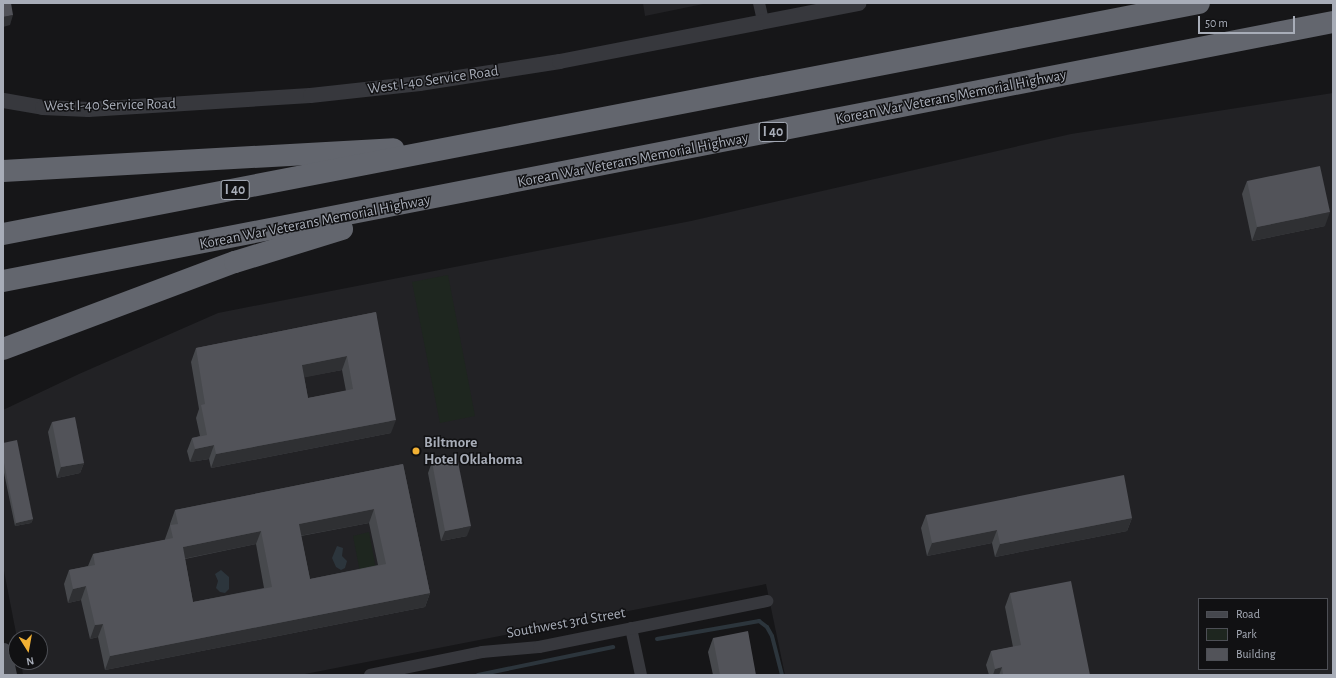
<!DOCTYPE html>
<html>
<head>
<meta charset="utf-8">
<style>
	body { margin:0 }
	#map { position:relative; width:1336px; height:678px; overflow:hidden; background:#161618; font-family:"Alegreya Sans",sans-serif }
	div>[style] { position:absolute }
	.built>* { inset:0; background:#222225 }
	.green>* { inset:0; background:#1e261f }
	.water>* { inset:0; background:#2c353c }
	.stream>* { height:4px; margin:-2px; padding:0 2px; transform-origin:2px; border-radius:2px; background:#2c353c }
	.minor>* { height:12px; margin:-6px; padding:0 6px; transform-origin:6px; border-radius:6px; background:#37383d }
	.tertiary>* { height:15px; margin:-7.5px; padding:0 7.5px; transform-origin:7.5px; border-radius:7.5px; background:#37383d }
	.secondary>* { height:17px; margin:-8.5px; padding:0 8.5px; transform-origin:8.5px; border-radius:8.5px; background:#45474d }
	.motorway>* { height:22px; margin:-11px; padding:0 11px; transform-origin:11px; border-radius:11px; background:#63666e }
	.wall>* { inset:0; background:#47494d }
	.shaded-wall>* { inset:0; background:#2f3033 }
	.building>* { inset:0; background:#525359 }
	.dots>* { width:11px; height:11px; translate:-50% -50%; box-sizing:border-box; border:2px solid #111113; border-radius:50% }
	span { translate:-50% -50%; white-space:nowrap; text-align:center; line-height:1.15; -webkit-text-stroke:3px #111113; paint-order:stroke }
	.shield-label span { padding:1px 3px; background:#111113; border:1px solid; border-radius:3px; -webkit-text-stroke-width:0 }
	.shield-label { font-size:14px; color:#a8adb8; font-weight:700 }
	.street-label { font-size:15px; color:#a8adb8 }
	.poi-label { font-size:15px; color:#a8adb8; font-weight:700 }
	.left { translate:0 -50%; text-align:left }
	.frame { position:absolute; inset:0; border:4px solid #a8adb8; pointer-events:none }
	.legend { position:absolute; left:1198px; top:598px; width:130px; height:72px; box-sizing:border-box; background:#111113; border:1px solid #4d4f55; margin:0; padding:5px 7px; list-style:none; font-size:12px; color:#a8adb8 }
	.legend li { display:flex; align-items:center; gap:8px; height:20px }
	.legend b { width:20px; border:1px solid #4d4f55 }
	.north { position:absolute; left:8px; top:630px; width:40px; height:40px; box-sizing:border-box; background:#111113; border:1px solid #4d4f55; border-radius:50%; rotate:169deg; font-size:11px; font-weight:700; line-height:16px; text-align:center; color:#a8adb8 }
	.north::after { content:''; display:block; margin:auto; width:14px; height:18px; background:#f2b134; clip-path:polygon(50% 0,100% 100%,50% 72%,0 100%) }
	.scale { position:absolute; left:1198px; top:16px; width:97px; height:18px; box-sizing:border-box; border:2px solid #a8adb8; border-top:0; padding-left:5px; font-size:12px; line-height:14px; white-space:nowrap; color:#a8adb8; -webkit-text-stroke:3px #111113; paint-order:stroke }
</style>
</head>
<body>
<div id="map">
	<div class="built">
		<i style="clip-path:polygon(643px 3px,708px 3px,645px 16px)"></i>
		<i style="clip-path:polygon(evenodd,1333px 93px,1333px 675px,785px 675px,766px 584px,300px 675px,23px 675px,21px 662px,40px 662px,40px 638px,17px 638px,3px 566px,3px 410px,79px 374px,218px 313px,691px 221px,1071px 134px,1333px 93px,1199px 599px,1327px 599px,1327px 669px,1199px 669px,1199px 599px)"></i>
	</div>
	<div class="green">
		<i style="clip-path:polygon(448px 275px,475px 416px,440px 423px,412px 282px)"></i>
		<i style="clip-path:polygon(369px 532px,376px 569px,360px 572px,353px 536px)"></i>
	</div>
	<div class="water">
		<i style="clip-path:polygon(337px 546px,343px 548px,342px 556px,347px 561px,345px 568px,341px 570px,336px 567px,332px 558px)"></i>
		<i style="clip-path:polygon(221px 570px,229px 577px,229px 589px,225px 593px,220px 592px,216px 588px,218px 581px,215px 574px)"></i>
	</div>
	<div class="stream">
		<i style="left:657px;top:639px;width:104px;rotate:-10deg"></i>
		<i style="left:759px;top:621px;width:10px;rotate:37deg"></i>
		<i style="left:767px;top:627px;width:10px;rotate:61deg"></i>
		<i style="left:772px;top:636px;width:40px;rotate:75.6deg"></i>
		<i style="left:478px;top:675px;width:138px;rotate:-11.7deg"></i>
	</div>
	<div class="minor">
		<i style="left:759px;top:3px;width:18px;rotate:77deg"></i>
		<i style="left:631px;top:628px;width:48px;rotate:78deg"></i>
		<i style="left:370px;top:675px;width:114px;rotate:-11.6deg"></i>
		<i style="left:482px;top:652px;width:57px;rotate:-5deg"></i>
		<i style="left:539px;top:647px;width:233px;rotate:-11.4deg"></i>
	</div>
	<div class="tertiary">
		<i style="left:3px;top:100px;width:40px;rotate:10deg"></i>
		<i style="left:42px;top:107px;width:46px;rotate:2.5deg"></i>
		<i style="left:88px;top:109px;width:222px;rotate:-3.6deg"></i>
		<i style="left:310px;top:95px;width:110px;rotate:-6.3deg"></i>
		<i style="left:419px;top:83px;width:142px;rotate:-8.9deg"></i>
		<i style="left:559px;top:61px;width:305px;rotate:-11deg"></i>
	</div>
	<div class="secondary">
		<i style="left:3px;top:651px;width:25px;rotate:78deg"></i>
	</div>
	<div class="motorway">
		<i style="left:3px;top:171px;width:391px;rotate:-3.2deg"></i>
		<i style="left:3px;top:234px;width:1218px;rotate:-10.93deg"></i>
		<i style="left:3px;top:281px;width:1355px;rotate:-11.02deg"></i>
		<i style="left:3px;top:349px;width:248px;rotate:-20.6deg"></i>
		<i style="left:235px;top:262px;width:112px;rotate:-17.1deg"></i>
	</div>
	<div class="wall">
		<i style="clip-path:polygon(1247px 181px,1325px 226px,1252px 241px,1242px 194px)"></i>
		<i style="clip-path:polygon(evenodd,376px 312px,391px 433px,211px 468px,209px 459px,190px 462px,187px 451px,192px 438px,200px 436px,196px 418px,199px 409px,191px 362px,196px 348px,376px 312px,342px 370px,346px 391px,308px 398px,304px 377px,342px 370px)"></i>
		<i style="clip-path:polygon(52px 422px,84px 463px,80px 473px,57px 478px,48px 432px)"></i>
		<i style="clip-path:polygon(3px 443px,33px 519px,31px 523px,15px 526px,3px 468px)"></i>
		<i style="clip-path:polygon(432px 462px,467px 536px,441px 541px,428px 473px)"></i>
		<i style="clip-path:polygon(evenodd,403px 464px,430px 593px,425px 607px,105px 670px,98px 637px,90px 639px,81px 600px,68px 603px,64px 584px,69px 570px,88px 566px,93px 554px,165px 540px,165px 539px,170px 525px,170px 524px,175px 510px,403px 464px,369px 523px,378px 565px,310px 579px,301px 536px,369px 523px,403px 464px,256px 544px,264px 588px,193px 602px,185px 559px,256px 544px)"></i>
		<i style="clip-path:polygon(926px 515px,1132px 518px,1127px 531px,995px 557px,992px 543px,927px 556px,921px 528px)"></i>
		<i style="clip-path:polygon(1010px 593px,1090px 675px,989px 675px,986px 665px,991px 651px,1013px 647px,1005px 607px)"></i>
		<i style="clip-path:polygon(713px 638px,756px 675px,713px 675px,708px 652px)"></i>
	</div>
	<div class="shaded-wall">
		<i style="clip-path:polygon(13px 15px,10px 25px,3px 27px,3px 17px)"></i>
		<i style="clip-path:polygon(1330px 212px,1325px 226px,1252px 241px,1257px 227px)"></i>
		<i style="clip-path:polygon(347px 356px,342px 370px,297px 379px,302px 365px)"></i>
		<i style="clip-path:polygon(396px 420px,391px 433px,211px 468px,216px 454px)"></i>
		<i style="clip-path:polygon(214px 445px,209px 459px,190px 462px,195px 449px)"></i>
		<i style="clip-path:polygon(84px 463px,80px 473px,57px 478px,61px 467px)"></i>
		<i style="clip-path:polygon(374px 509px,369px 523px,294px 537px,299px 524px)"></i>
		<i style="clip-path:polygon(1132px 518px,1127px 531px,995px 557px,1000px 544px)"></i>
		<i style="clip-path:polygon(33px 519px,31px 523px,15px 526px,16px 523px)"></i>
		<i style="clip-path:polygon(471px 526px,467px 536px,441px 541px,445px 531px)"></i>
		<i style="clip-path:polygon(997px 530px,992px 543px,927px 556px,932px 543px)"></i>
		<i style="clip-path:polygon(261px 531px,256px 544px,178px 560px,183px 547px)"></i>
		<i style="clip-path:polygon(86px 586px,81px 600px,68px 603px,73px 589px)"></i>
		<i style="clip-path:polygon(430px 593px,425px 607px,105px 670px,110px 656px)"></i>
		<i style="clip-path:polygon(103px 624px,98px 637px,90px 639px,95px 625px)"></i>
		<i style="clip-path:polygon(1002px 667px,999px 675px,993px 675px,995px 669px)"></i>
	</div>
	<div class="building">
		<i style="clip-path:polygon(3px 3px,11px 3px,13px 15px,3px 17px)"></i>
		<i style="clip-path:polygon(1320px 166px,1330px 212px,1257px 227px,1247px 181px)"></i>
		<i style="clip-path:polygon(evenodd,376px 312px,396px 420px,216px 454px,214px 445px,195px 449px,192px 438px,207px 435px,201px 405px,205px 404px,196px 348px,376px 312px,347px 356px,353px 389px,308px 398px,302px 365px,347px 356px)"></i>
		<i style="clip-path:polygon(75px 417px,84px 463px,61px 467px,52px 422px)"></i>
		<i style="clip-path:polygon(17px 440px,33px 519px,16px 523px,3px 458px,3px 443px)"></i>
		<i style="clip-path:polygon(457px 457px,471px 526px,445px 531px,432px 462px)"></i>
		<i style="clip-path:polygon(evenodd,403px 464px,430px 593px,110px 656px,103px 624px,95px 625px,86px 586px,73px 589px,69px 570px,95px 565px,93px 554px,173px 538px,170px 525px,178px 524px,175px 510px,403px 464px,374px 509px,386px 564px,310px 579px,299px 524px,374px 509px,403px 464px,261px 531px,272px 587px,193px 602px,183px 547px,261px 531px)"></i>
		<i style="clip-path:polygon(1124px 475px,1132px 518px,1000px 544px,997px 530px,932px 543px,926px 515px)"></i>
		<i style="clip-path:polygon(1071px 581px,1090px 675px,1003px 675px,1002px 667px,995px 669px,991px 651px,1021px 645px,1010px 593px)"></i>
		<i style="clip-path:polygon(748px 631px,756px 675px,720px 675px,713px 638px)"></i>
	</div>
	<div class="dots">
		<i style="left:416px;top:451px;background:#f2b134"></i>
	</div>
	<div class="shield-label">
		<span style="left:773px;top:132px">I 40</span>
		<span style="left:235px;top:190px">I 40</span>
	</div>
	<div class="street-label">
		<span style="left:433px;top:80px;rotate:-8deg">West I-40 Service Road</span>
		<span style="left:951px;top:97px;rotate:-11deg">Korean War Veterans Memorial Highway</span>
		<span style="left:110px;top:105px;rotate:-1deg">West I-40 Service Road</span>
		<span style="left:633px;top:160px;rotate:-11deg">Korean War Veterans Memorial Highway</span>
		<span style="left:315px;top:222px;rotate:-11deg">Korean War Veterans Memorial Highway</span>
		<span style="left:566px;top:623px;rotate:-10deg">Southwest 3rd Street</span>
	</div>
	<div class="poi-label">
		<span class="left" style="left:424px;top:451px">Biltmore<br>Hotel Oklahoma</span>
	</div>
	<div class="frame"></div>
	<ul class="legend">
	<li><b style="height:5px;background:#45474d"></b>Road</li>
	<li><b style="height:11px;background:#1e261f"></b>Park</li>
	<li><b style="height:11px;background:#525359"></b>Building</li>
	</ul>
	<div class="north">N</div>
	<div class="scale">50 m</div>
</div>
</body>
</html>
